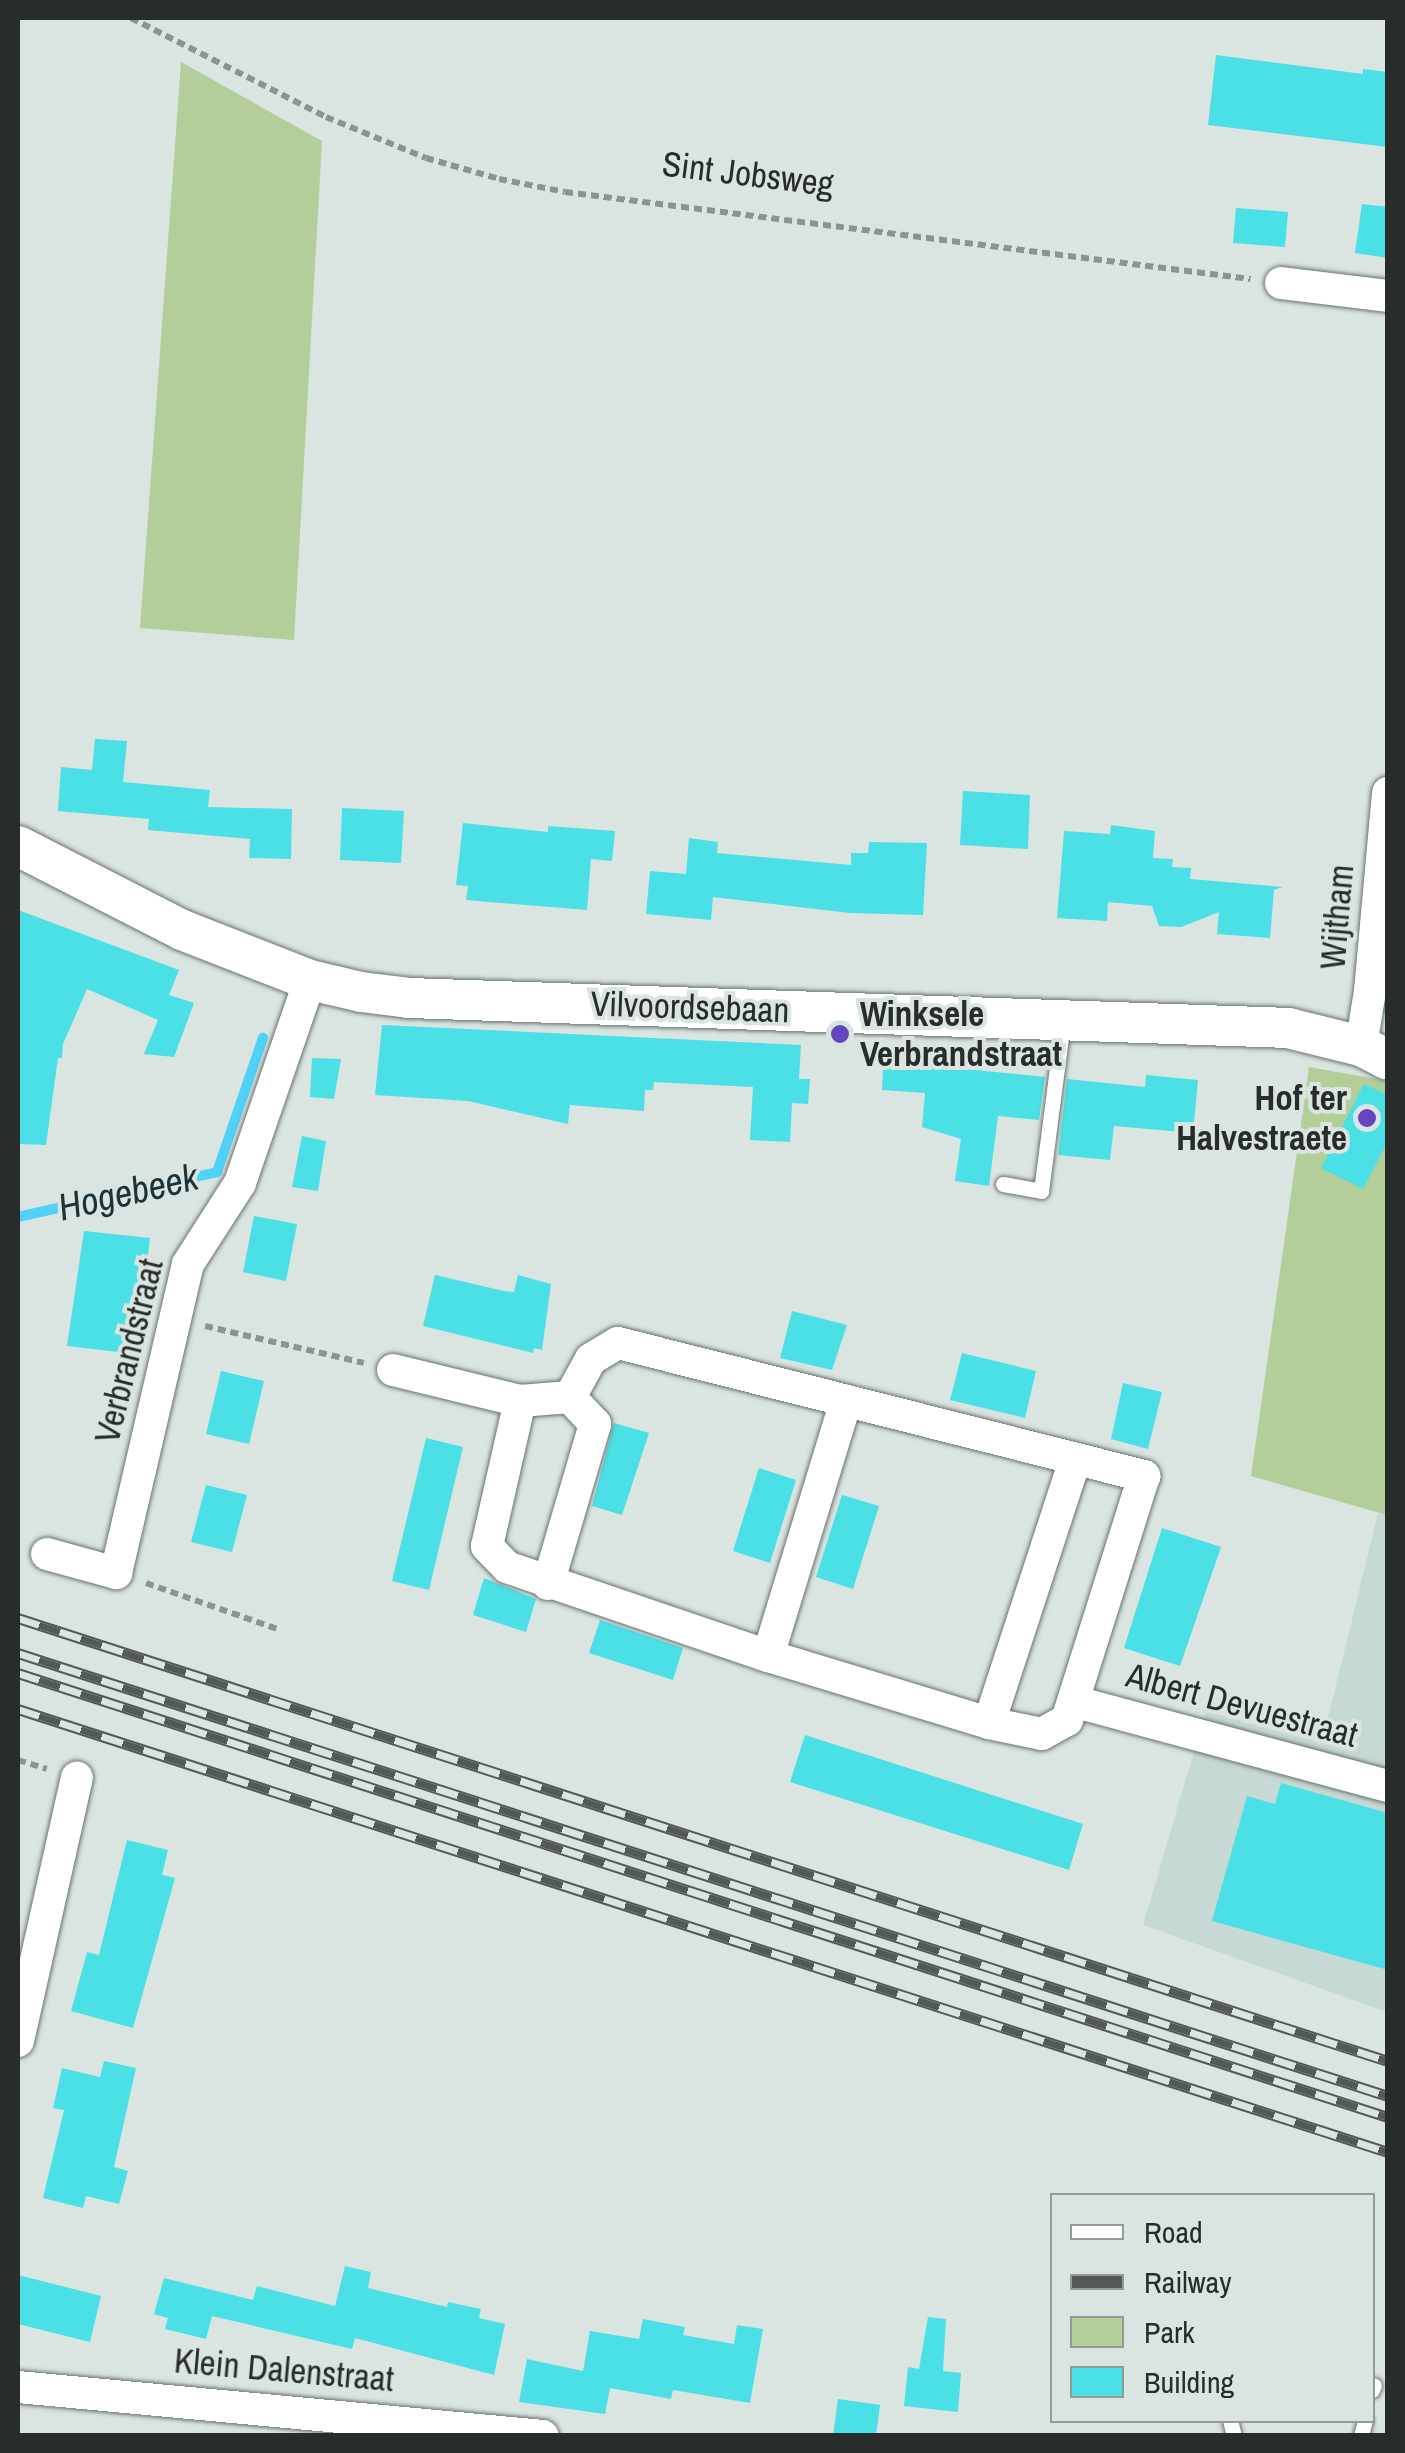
<!DOCTYPE html>
<html>
<head>
<meta charset="utf-8">
<style>
	body { margin:0 }
	#map { position:relative; width:1405px; height:2453px; overflow:hidden; background:#dae4e1; font-family:"Archivo Narrow",sans-serif }
	div>[style] { position:absolute }
	.built>* { inset:0; background:#c7d9d5 }
	.green>* { inset:0; background:#b3ce98 }
	.stream>* { height:10px; margin:-5px; padding:0 5px; transform-origin:5px; border-radius:5px; background:#50d1f7 }
	.building>* { inset:0; background:#4be0e5 }
	.path>* { height:6px; margin-top:-3px; transform-origin:0; background:repeating-linear-gradient(90deg,#8c9391 0 8px,transparent 0 13px) }
	.roads { filter:drop-shadow(0 0 2px #69726f) drop-shadow(0 0 2px #69726f) }
	.service>* { height:15px; margin:-7.5px; padding:0 7.5px; transform-origin:7.5px; border-radius:7.5px; background:#fff }
	.minor>* { height:32px; margin:-16px; padding:0 16px; transform-origin:16px; border-radius:16px; background:#fff }
	.tertiary>* { height:40px; margin:-20px; padding:0 20px; transform-origin:20px; border-radius:20px; background:#fff }
	.rail>* { height:11px; margin-top:-5.5px; transform-origin:0; background:repeating-linear-gradient(90deg,#dae4e1 0 22px,#535957 0 44px); box-sizing:border-box; border-block:2px solid #535957 }
	.dots>* { width:28px; height:28px; translate:-50% -50%; box-sizing:border-box; border:5px solid #dae4e1; border-radius:50% }
	span { translate:-50% -50%; white-space:nowrap; text-align:center; line-height:1.15; -webkit-text-stroke:8px #dae4e1; paint-order:stroke }
	.street-label { font-size:35px; color:#282c2a }
	.poi-label { font-size:35px; color:#282c2a; font-weight:700 }
	.left { translate:0 -50%; text-align:left }
	.right { translate:-100% -50%; text-align:right }
	.water-label { font-size:38px; color:#1c3239; font-style:italic }
	.frame { position:absolute; inset:0; border:20px solid #282c2a; pointer-events:none }
	.legend { position:absolute; left:1050px; top:2193px; width:325px; height:230px; box-sizing:border-box; background:#dae4e1; border:2px solid #939a98; margin:0; padding:12px 18px; list-style:none; font-size:30px; color:#282c2a }
	.legend li { display:flex; align-items:center; gap:20px; height:50px }
	.legend b { width:50px; border:2px solid #939a98 }
</style>
</head>
<body>
<div id="map">
	<div class="built">
		<i style="clip-path:polygon(1378px 1513px,1387px 1515px,1387px 2012px,1143px 1925px,1206px 1711px,1322px 1743px)"></i>
	</div>
	<div class="green">
		<i style="clip-path:polygon(181px 62px,322px 141px,294px 640px,140px 628px)"></i>
		<i style="clip-path:polygon(1309px 1067px,1388px 1081px,1387px 1515px,1251px 1476px)"></i>
	</div>
	<div class="stream">
		<i style="left:1385px;top:1008px;width:3px;rotate:-18deg"></i>
		<i style="left:18px;top:1217px;width:204px;rotate:-12.7deg"></i>
		<i style="left:217px;top:1172px;width:142px;rotate:-71.1deg"></i>
	</div>
	<div class="building">
		<i style="clip-path:polygon(1216px 55px,1363px 74px,1363px 69px,1388px 72px,1388px 147px,1208px 125px)"></i>
		<i style="clip-path:polygon(1362px 204px,1388px 207px,1388px 258px,1355px 253px)"></i>
		<i style="clip-path:polygon(1236px 208px,1288px 212px,1285px 247px,1233px 243px)"></i>
		<i style="clip-path:polygon(95px 739px,127px 741px,123px 782px,210px 790px,208px 807px,292px 809px,291px 859px,249px 858px,250px 839px,148px 830px,149px 819px,58px 811px,61px 767px,92px 770px)"></i>
		<i style="clip-path:polygon(963px 791px,1030px 795px,1028px 849px,960px 845px)"></i>
		<i style="clip-path:polygon(342px 808px,404px 811px,401px 863px,340px 860px)"></i>
		<i style="clip-path:polygon(463px 823px,548px 832px,548px 826px,615px 831px,612px 861px,591px 859px,587px 910px,466px 900px,468px 886px,456px 885px)"></i>
		<i style="clip-path:polygon(1111px 825px,1155px 831px,1153px 858px,1173px 859px,1172px 867px,1191px 868px,1190px 879px,1283px 887px,1274px 890px,1270px 938px,1217px 934px,1219px 912px,1181px 927px,1159px 926px,1152px 906px,1108px 902px,1107px 921px,1057px 918px,1064px 831px,1110px 834px)"></i>
		<i style="clip-path:polygon(689px 838px,718px 842px,717px 853px,851px 865px,851px 853px,868px 853px,869px 842px,927px 843px,923px 915px,850px 913px,713px 897px,711px 920px,646px 914px,650px 871px,686px 874px)"></i>
		<i style="clip-path:polygon(18px 910px,179px 970px,169px 995px,194px 1003px,174px 1057px,144px 1054px,158px 1020px,87px 989px,63px 1044px,62px 1058px,58px 1058px,46px 1145px,18px 1144px)"></i>
		<i style="clip-path:polygon(382px 1025px,801px 1045px,799px 1079px,810px 1079px,808px 1104px,792px 1103px,790px 1142px,750px 1140px,753px 1087px,654px 1082px,653px 1090px,645px 1090px,644px 1111px,570px 1105px,568px 1124px,468px 1101px,375px 1095px)"></i>
		<i style="clip-path:polygon(884px 1047px,966px 1052px,965px 1069px,1045px 1077px,1039px 1120px,998px 1116px,989px 1186px,955px 1181px,961px 1139px,922px 1127px,925px 1093px,882px 1090px)"></i>
		<i style="clip-path:polygon(312px 1058px,341px 1059px,334px 1099px,310px 1097px)"></i>
		<i style="clip-path:polygon(1146px 1075px,1198px 1080px,1193px 1133px,1114px 1126px,1110px 1160px,1058px 1155px,1067px 1079px,1145px 1087px)"></i>
		<i style="clip-path:polygon(1364px 1084px,1388px 1095px,1388px 1141px,1363px 1189px,1321px 1168px)"></i>
		<i style="clip-path:polygon(302px 1136px,326px 1141px,318px 1191px,292px 1187px)"></i>
		<i style="clip-path:polygon(254px 1216px,297px 1224px,286px 1281px,243px 1272px)"></i>
		<i style="clip-path:polygon(84px 1231px,150px 1238px,136px 1354px,67px 1346px)"></i>
		<i style="clip-path:polygon(435px 1275px,504px 1291px,514px 1292px,518px 1275px,551px 1284px,542px 1350px,534px 1348px,533px 1353px,423px 1326px)"></i>
		<i style="clip-path:polygon(792px 1311px,847px 1325px,832px 1370px,780px 1358px)"></i>
		<i style="clip-path:polygon(962px 1353px,1036px 1371px,1025px 1418px,950px 1400px)"></i>
		<i style="clip-path:polygon(221px 1371px,264px 1381px,249px 1444px,206px 1434px)"></i>
		<i style="clip-path:polygon(1123px 1383px,1162px 1392px,1148px 1449px,1111px 1439px)"></i>
		<i style="clip-path:polygon(614px 1423px,649px 1433px,622px 1515px,592px 1506px)"></i>
		<i style="clip-path:polygon(426px 1438px,463px 1447px,429px 1590px,392px 1581px)"></i>
		<i style="clip-path:polygon(759px 1468px,796px 1480px,770px 1563px,733px 1551px)"></i>
		<i style="clip-path:polygon(206px 1485px,247px 1495px,232px 1552px,191px 1542px)"></i>
		<i style="clip-path:polygon(842px 1495px,879px 1506px,853px 1589px,816px 1577px)"></i>
		<i style="clip-path:polygon(1162px 1528px,1221px 1547px,1180px 1666px,1124px 1648px)"></i>
		<i style="clip-path:polygon(484px 1578px,536px 1599px,526px 1632px,473px 1615px)"></i>
		<i style="clip-path:polygon(600px 1620px,683px 1648px,673px 1680px,589px 1653px)"></i>
		<i style="clip-path:polygon(805px 1735px,1083px 1824px,1069px 1870px,790px 1782px)"></i>
		<i style="clip-path:polygon(1281px 1783px,1388px 1813px,1388px 1970px,1212px 1921px,1247px 1796px,1275px 1804px)"></i>
		<i style="clip-path:polygon(127px 1840px,168px 1850px,162px 1875px,175px 1878px,133px 2028px,71px 2011px,87px 1952px,99px 1955px)"></i>
		<i style="clip-path:polygon(104px 2061px,136px 2068px,114px 2167px,128px 2171px,119px 2204px,86px 2196px,83px 2208px,43px 2198px,64px 2110px,53px 2108px,62px 2068px,100px 2077px)"></i>
		<i style="clip-path:polygon(345px 2266px,371px 2272px,368px 2288px,447px 2307px,448px 2302px,481px 2309px,479px 2318px,505px 2324px,494px 2375px,355px 2338px,352px 2349px,212px 2316px,206px 2339px,165px 2329px,168px 2318px,154px 2314px,164px 2278px,253px 2300px,257px 2286px,335px 2306px)"></i>
		<i style="clip-path:polygon(18px 2275px,101px 2296px,90px 2342px,18px 2324px)"></i>
		<i style="clip-path:polygon(928px 2317px,946px 2319px,943px 2371px,961px 2373px,958px 2412px,904px 2406px,908px 2367px,919px 2369px)"></i>
		<i style="clip-path:polygon(643px 2319px,685px 2327px,683px 2335px,734px 2344px,737px 2325px,763px 2329px,750px 2403px,673px 2390px,671px 2399px,610px 2388px,605px 2414px,519px 2402px,527px 2359px,583px 2371px,590px 2331px,639px 2339px)"></i>
		<i style="clip-path:polygon(838px 2399px,880px 2405px,876px 2436px,833px 2436px)"></i>
	</div>
	<div class="path">
		<i style="left:131px;top:18px;width:219px;rotate:26.9deg"></i>
		<i style="left:326px;top:117px;width:108px;rotate:22.3deg"></i>
		<i style="left:426px;top:158px;width:76px;rotate:16deg"></i>
		<i style="left:499px;top:179px;width:67px;rotate:11.1deg"></i>
		<i style="left:565px;top:192px;width:691px;rotate:7.24deg"></i>
		<i style="left:205px;top:1326px;width:163px;rotate:13.1deg"></i>
		<i style="left:146px;top:1583px;width:142px;rotate:19.3deg"></i>
		<i style="left:18px;top:1760px;width:30px;rotate:17deg"></i>
	</div>
	<div class="roads">
		<div class="service">
			<i style="left:1003px;top:1184px;width:39px;rotate:10deg"></i>
			<i style="left:1041px;top:1191px;width:170px;rotate:-82.6deg"></i>
			<i style="left:1372px;top:2390px;width:5px;rotate:-68deg"></i>
			<i style="left:1230px;top:2420px;width:16px;rotate:76deg"></i>
			<i style="left:1361px;top:2436px;width:16px;rotate:-76deg"></i>
		</div>
		<div class="minor">
			<i style="left:1281px;top:283px;width:108px;rotate:6.9deg"></i>
			<i style="left:1361px;top:1046px;width:56px;rotate:-80.7deg"></i>
			<i style="left:1370px;top:991px;width:199px;rotate:-84.8deg"></i>
			<i style="left:393px;top:1370px;width:131px;rotate:13.7deg"></i>
			<i style="left:520px;top:1401px;width:50px;rotate:-4.6deg"></i>
			<i style="left:570px;top:1397px;width:43px;rotate:-61.1deg"></i>
			<i style="left:591px;top:1359px;width:31px;rotate:-31deg"></i>
			<i style="left:618px;top:1343px;width:543px;rotate:14.19deg"></i>
			<i style="left:1144px;top:1476px;width:256px;rotate:107.5deg"></i>
			<i style="left:1067px;top:1720px;width:29px;rotate:151deg"></i>
			<i style="left:1042px;top:1734px;width:54px;rotate:-168.3deg"></i>
			<i style="left:989px;top:1723px;width:231px;rotate:-163.1deg"></i>
			<i style="left:768px;top:1656px;width:276px;rotate:-161.2deg"></i>
			<i style="left:507px;top:1567px;width:29px;rotate:-134deg"></i>
			<i style="left:487px;top:1546px;width:149px;rotate:-77.2deg"></i>
			<i style="left:47px;top:1554px;width:72px;rotate:15.4deg"></i>
			<i style="left:116px;top:1573px;width:317px;rotate:-76.9deg"></i>
			<i style="left:188px;top:1264px;width:96px;rotate:-57.3deg"></i>
			<i style="left:240px;top:1183px;width:215px;rotate:-71deg"></i>
			<i style="left:548px;top:1584px;width:167px;rotate:-73.6deg"></i>
			<i style="left:595px;top:1424px;width:37px;rotate:-133deg"></i>
			<i style="left:768px;top:1656px;width:267px;rotate:-73deg"></i>
			<i style="left:1076px;top:1702px;width:323px;rotate:15.1deg"></i>
			<i style="left:989px;top:1723px;width:277px;rotate:-71.9deg"></i>
			<i style="left:18px;top:2041px;width:270px;rotate:-77.4deg"></i>
			<i style="left:18px;top:2387px;width:527px;rotate:5.33deg"></i>
		</div>
		<div class="tertiary">
			<i style="left:18px;top:846px;width:184px;rotate:27.1deg"></i>
			<i style="left:182px;top:930px;width:137px;rotate:21.3deg"></i>
			<i style="left:310px;top:980px;width:52px;rotate:13.2deg"></i>
			<i style="left:361px;top:992px;width:48px;rotate:7.1deg"></i>
			<i style="left:409px;top:998px;width:880px;rotate:1.95deg"></i>
			<i style="left:1288px;top:1028px;width:75px;rotate:13.9deg"></i>
			<i style="left:1361px;top:1046px;width:30px;rotate:27deg"></i>
		</div>
	</div>
	<div class="rail">
		<i style="left:18px;top:1618px;width:1440px;rotate:17.92deg"></i>
		<i style="left:18px;top:1653px;width:1440px;rotate:17.92deg"></i>
		<i style="left:18px;top:1673px;width:1440px;rotate:17.96deg"></i>
		<i style="left:18px;top:1709px;width:1440px;rotate:17.92deg"></i>
	</div>
	<div class="dots">
		<i style="left:840px;top:1034px;background:#6446bf"></i>
		<i style="left:1367px;top:1118px;background:#6446bf"></i>
	</div>
	<div class="street-label">
		<span style="left:748px;top:174px;rotate:7deg">Sint Jobsweg</span>
		<span style="left:1337px;top:917px;rotate:-85deg">Wijtham</span>
		<span style="left:690px;top:1007px;rotate:2deg">Vilvoordsebaan</span>
		<span style="left:129px;top:1351px;rotate:-76deg">Verbrandstraat</span>
		<span style="left:1242px;top:1705px;rotate:15deg">Albert Devuestraat</span>
		<span style="left:284px;top:2370px;rotate:5deg">Klein Dalenstraat</span>
	</div>
	<div class="poi-label">
		<span class="left" style="left:860px;top:1034px">Winksele<br>Verbrandstraat</span>
		<span class="right" style="left:1347px;top:1118px">Hof ter<br>Halvestraete</span>
	</div>
	<div class="water-label">
		<span style="left:128px;top:1192px;rotate:-13deg">Hogebeek</span>
	</div>
	<div class="frame"></div>
	<ul class="legend">
	<li><b style="height:12px;background:#fff"></b>Road</li>
	<li><b style="height:12px;background:#535957"></b>Railway</li>
	<li><b style="height:28px;background:#b3ce98"></b>Park</li>
	<li><b style="height:28px;background:#4be0e5"></b>Building</li>
	</ul>
</div>
</body>
</html>
